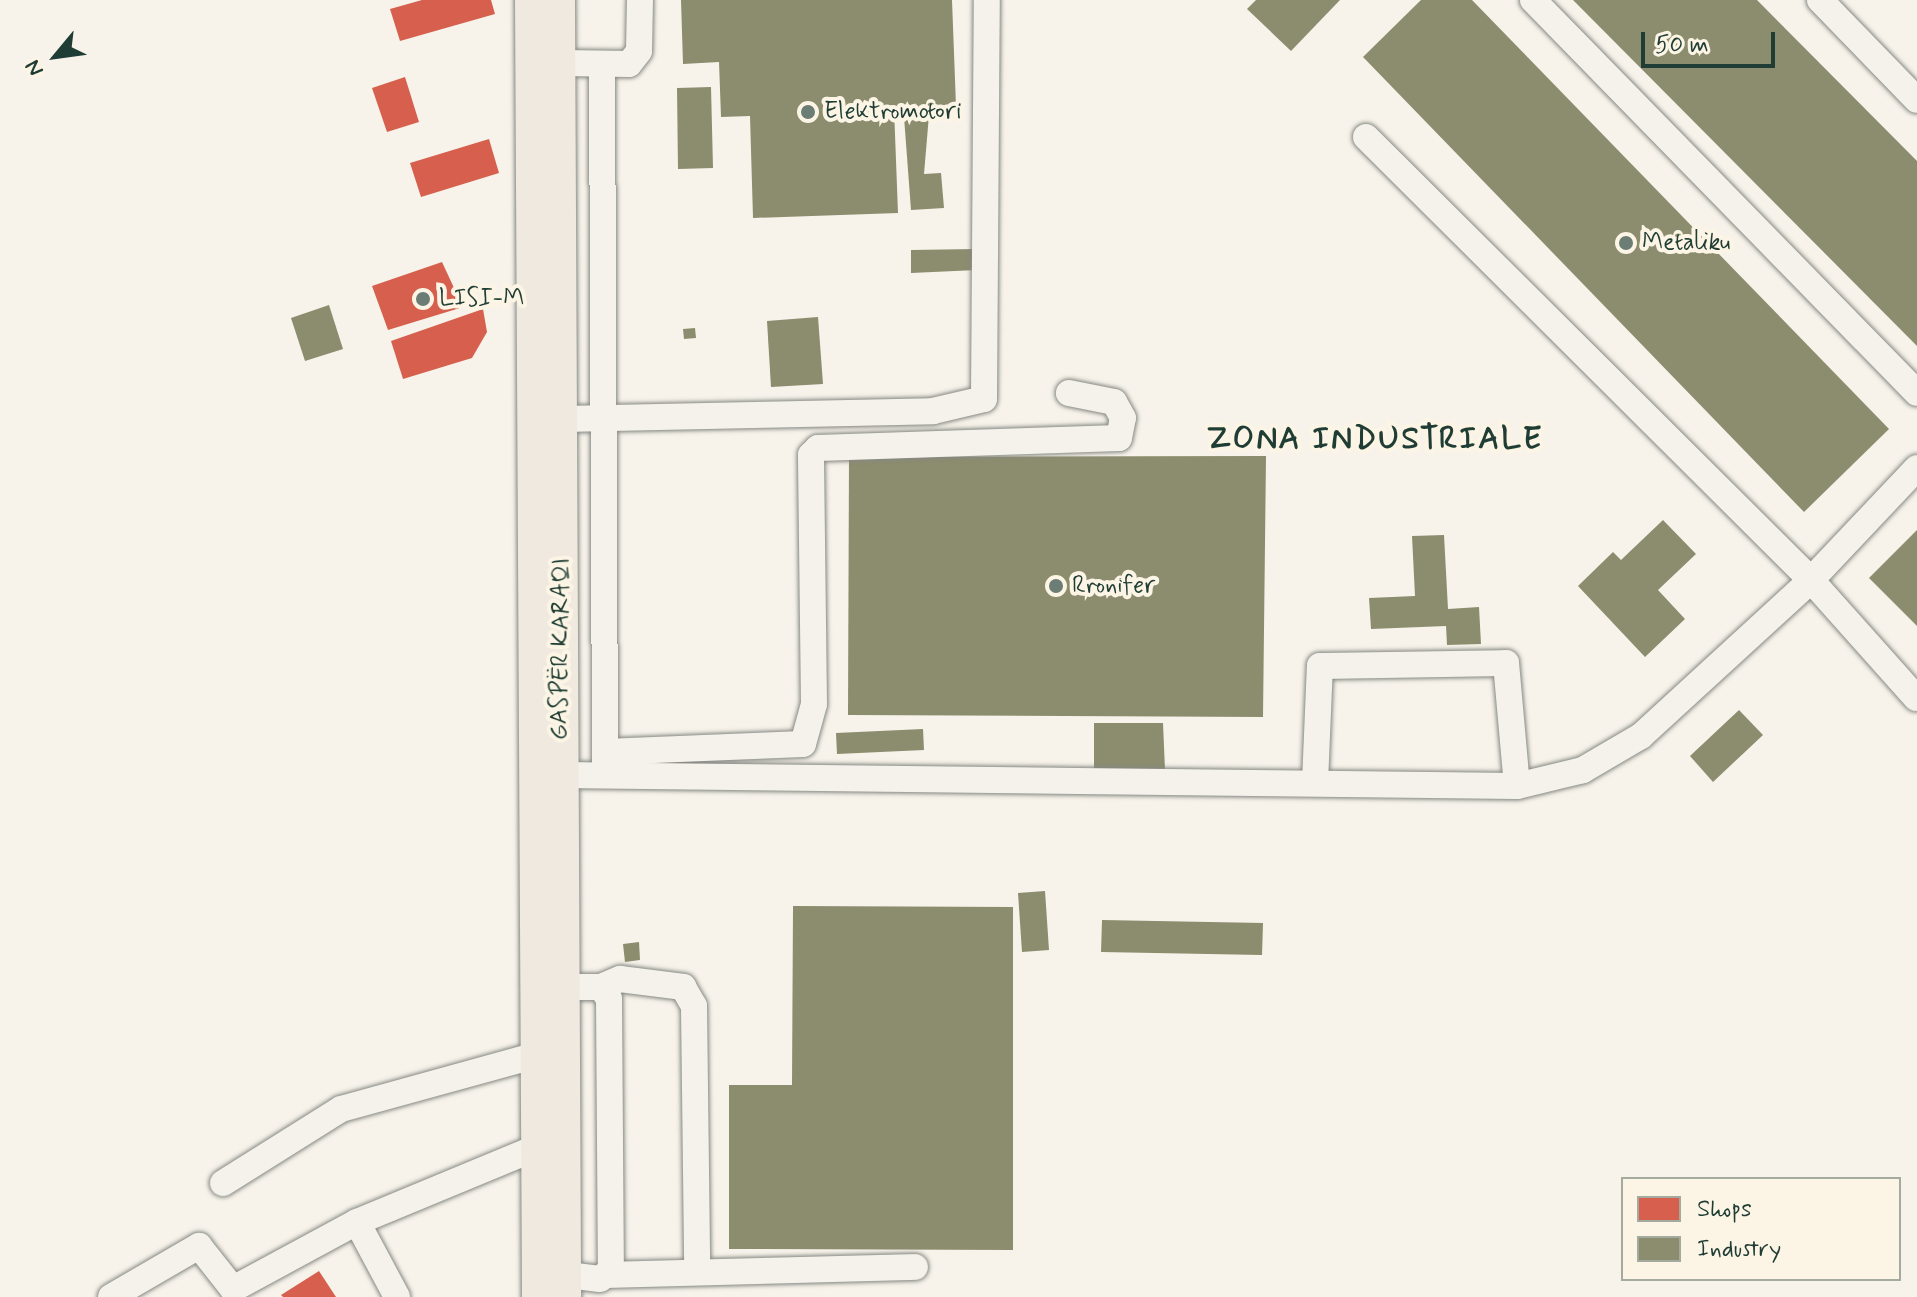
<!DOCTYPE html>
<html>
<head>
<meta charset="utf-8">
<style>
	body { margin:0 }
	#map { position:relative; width:1917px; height:1297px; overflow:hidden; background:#f7f3ea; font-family:Mynerve,sans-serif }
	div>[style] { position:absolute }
	.shops>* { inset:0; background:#d6604d }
	.industry>* { inset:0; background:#8c8c6e }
	.roads { filter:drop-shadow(0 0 2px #868984) drop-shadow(0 0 2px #868984) }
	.minor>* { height:26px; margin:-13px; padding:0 13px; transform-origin:13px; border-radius:13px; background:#f5f2ec }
	.major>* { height:32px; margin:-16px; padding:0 16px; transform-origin:16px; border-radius:16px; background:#efe9df }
	.dots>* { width:22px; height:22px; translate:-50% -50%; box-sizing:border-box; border:4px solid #fcf5e5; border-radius:50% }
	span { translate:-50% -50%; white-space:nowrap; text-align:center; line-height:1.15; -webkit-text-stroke:8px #fcf5e5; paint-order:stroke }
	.poi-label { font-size:24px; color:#1f3d34 }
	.left { translate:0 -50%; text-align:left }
	.street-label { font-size:24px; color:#1f3d34 }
	.district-label { font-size:32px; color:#1f3d34; font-weight:700; letter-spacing:2px }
	.legend { position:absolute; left:1621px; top:1177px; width:280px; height:104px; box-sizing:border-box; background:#fcf5e5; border:2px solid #a4ab9e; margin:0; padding:10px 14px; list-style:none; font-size:24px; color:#1f3d34 }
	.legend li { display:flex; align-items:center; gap:16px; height:40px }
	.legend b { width:40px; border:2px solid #a4ab9e }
	.north { position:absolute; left:16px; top:16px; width:80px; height:80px; -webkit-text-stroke:6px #fcf5e5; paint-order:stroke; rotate:241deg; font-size:22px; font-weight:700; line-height:32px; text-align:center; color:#1f3d34 }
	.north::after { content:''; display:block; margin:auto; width:28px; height:36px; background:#1f3d34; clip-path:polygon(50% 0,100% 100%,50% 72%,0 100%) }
	.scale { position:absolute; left:1641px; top:32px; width:134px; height:36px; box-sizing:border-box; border:4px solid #1f3d34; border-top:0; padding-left:10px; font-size:24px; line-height:28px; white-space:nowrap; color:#1f3d34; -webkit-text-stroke:6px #fcf5e5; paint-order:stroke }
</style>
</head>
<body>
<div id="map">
	<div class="shops">
		<i style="clip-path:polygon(422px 0,491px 0,495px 14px,400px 41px,390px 9px)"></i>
		<i style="clip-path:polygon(405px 77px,419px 122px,387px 132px,372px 88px)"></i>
		<i style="clip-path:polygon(489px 139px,499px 173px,421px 197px,410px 163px)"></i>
		<i style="clip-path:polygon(442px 262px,455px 290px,473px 304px,388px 330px,372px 286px)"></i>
		<i style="clip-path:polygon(483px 309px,487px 332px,472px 358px,403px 379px,391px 341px)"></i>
		<i style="clip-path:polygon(319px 1271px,336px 1297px,283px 1297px,281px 1295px)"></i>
	</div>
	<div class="industry">
		<i style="clip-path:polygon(681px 0,952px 0,956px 106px,894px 108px,898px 213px,753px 218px,750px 116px,721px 117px,719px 62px,683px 64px)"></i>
		<i style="clip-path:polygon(1256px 0,1340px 0,1291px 51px,1247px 9px)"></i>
		<i style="clip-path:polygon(1421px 0,1472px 0,1889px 429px,1804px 512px,1363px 57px)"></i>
		<i style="clip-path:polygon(1573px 0,1757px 0,1917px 161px,1917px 346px)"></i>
		<i style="clip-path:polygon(711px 87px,713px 168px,678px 169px,677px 88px)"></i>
		<i style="clip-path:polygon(929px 115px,924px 174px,941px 173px,944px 208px,911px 210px,904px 117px)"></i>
		<i style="clip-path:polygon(976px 249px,977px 270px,911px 273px,911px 250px)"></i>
		<i style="clip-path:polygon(329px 305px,343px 349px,305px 361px,291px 318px)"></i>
		<i style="clip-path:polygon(818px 317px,823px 384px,771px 387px,767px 321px)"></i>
		<i style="clip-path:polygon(695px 328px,696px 338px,684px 339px,683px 329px)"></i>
		<i style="clip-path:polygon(1266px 456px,1263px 717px,848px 715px,849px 457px)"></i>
		<i style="clip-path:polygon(1663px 520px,1696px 554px,1658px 590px,1685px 619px,1645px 657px,1578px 586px,1613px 552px,1621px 560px)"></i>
		<i style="clip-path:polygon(1917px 530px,1917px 626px,1869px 578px)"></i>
		<i style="clip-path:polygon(1444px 535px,1448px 609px,1479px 607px,1481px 644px,1447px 645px,1446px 626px,1371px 629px,1369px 598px,1415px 596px,1412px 536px)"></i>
		<i style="clip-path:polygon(1739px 710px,1763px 735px,1713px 782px,1690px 756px)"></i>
		<i style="clip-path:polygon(1094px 723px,1163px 723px,1165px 770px,1094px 772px)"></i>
		<i style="clip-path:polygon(923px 729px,924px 750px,837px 754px,836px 733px)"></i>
		<i style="clip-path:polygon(1045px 891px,1049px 950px,1022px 952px,1018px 893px)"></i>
		<i style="clip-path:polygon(793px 906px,1013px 907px,1013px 1250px,729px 1249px,729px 1085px,792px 1085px)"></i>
		<i style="clip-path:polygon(1102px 920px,1263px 923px,1262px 955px,1101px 952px)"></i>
		<i style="clip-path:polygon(639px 942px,640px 960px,625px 962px,623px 944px)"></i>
	</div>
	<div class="roads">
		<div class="minor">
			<i style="left:1533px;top:0;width:549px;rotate:45.66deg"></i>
			<i style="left:1820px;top:0;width:139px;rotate:45.9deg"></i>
			<i style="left:563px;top:63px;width:66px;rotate:0.9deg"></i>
			<i style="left:629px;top:64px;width:16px;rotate:-52deg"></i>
			<i style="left:639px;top:51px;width:51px;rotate:-88.9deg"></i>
			<i style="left:602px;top:69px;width:699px;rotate:89.75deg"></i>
			<i style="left:1366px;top:137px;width:628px;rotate:44.87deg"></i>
			<i style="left:1811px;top:580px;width:158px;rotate:48.3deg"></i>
			<i style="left:563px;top:419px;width:370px;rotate:-1.2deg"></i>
			<i style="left:933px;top:411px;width:52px;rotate:-13.2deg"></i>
			<i style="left:984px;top:399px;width:399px;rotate:-89.6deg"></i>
			<i style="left:605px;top:752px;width:198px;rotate:-2.3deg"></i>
			<i style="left:803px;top:744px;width:41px;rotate:-74.6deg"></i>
			<i style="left:814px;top:704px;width:249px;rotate:-90.7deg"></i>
			<i style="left:811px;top:455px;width:10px;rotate:-45deg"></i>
			<i style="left:818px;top:448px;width:301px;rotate:-1.9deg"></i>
			<i style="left:1119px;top:438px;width:20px;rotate:-79deg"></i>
			<i style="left:1123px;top:418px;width:18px;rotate:-119deg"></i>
			<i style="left:1114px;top:402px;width:46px;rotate:-168.7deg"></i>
			<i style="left:560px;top:775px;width:957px;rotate:0.66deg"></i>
			<i style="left:1517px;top:786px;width:68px;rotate:-13.6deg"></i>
			<i style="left:1583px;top:770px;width:67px;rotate:-30.4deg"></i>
			<i style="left:1641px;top:736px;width:231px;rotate:-42.5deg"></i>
			<i style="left:1811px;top:580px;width:154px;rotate:-46.6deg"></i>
			<i style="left:1315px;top:783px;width:117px;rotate:-87.6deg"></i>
			<i style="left:1320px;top:666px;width:186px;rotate:-0.9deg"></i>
			<i style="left:1506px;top:663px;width:123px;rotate:84.9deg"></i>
			<i style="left:563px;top:987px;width:38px"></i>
			<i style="left:601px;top:987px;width:14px;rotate:56deg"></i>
			<i style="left:609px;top:999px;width:271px;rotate:89.6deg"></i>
			<i style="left:611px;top:1270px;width:14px;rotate:141deg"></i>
			<i style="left:600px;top:1279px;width:35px;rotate:-173deg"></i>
			<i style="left:601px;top:987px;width:21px;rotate:-23deg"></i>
			<i style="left:620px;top:979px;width:64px;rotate:7.2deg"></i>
			<i style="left:683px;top:987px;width:22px;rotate:60deg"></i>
			<i style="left:694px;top:1006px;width:264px;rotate:89.3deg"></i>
			<i style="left:223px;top:1183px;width:139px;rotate:-32.1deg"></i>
			<i style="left:341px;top:1109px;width:203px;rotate:-15.4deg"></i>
			<i style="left:357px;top:1222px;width:85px;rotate:61.9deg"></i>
			<i style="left:608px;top:1275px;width:307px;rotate:-1.5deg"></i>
			<i style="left:111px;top:1297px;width:102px;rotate:-30.1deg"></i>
			<i style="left:199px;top:1246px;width:55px;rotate:51.7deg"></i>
			<i style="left:233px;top:1289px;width:141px;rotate:-28.4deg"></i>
			<i style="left:357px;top:1222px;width:196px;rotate:-22.5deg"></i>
		</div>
		<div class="major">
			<i style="left:531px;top:0;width:1297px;rotate:89.69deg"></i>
			<i style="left:559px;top:0;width:1297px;rotate:89.73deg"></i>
		</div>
	</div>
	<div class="dots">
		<i style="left:808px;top:112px;background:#6b7d74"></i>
		<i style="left:1626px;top:243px;background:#6b7d74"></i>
		<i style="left:423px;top:299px;background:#6b7d74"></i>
		<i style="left:1056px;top:586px;background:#6b7d74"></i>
	</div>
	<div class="poi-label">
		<span class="left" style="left:824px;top:112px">Elektromotori</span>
		<span class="left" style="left:1642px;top:243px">Metaliku</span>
		<span class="left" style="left:439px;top:299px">LISI-M</span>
		<span class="left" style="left:1072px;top:586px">Rronifer</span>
	</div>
	<div class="street-label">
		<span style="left:561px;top:649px;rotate:-89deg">GASPËR KARAQI</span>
	</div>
	<div class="district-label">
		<span style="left:1375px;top:439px">ZONA INDUSTRIALE</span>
	</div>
	<ul class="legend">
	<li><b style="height:22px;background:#d6604d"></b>Shops</li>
	<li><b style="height:22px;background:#8c8c6e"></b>Industry</li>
	</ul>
	<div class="north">N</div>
	<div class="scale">50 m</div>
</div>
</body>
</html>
